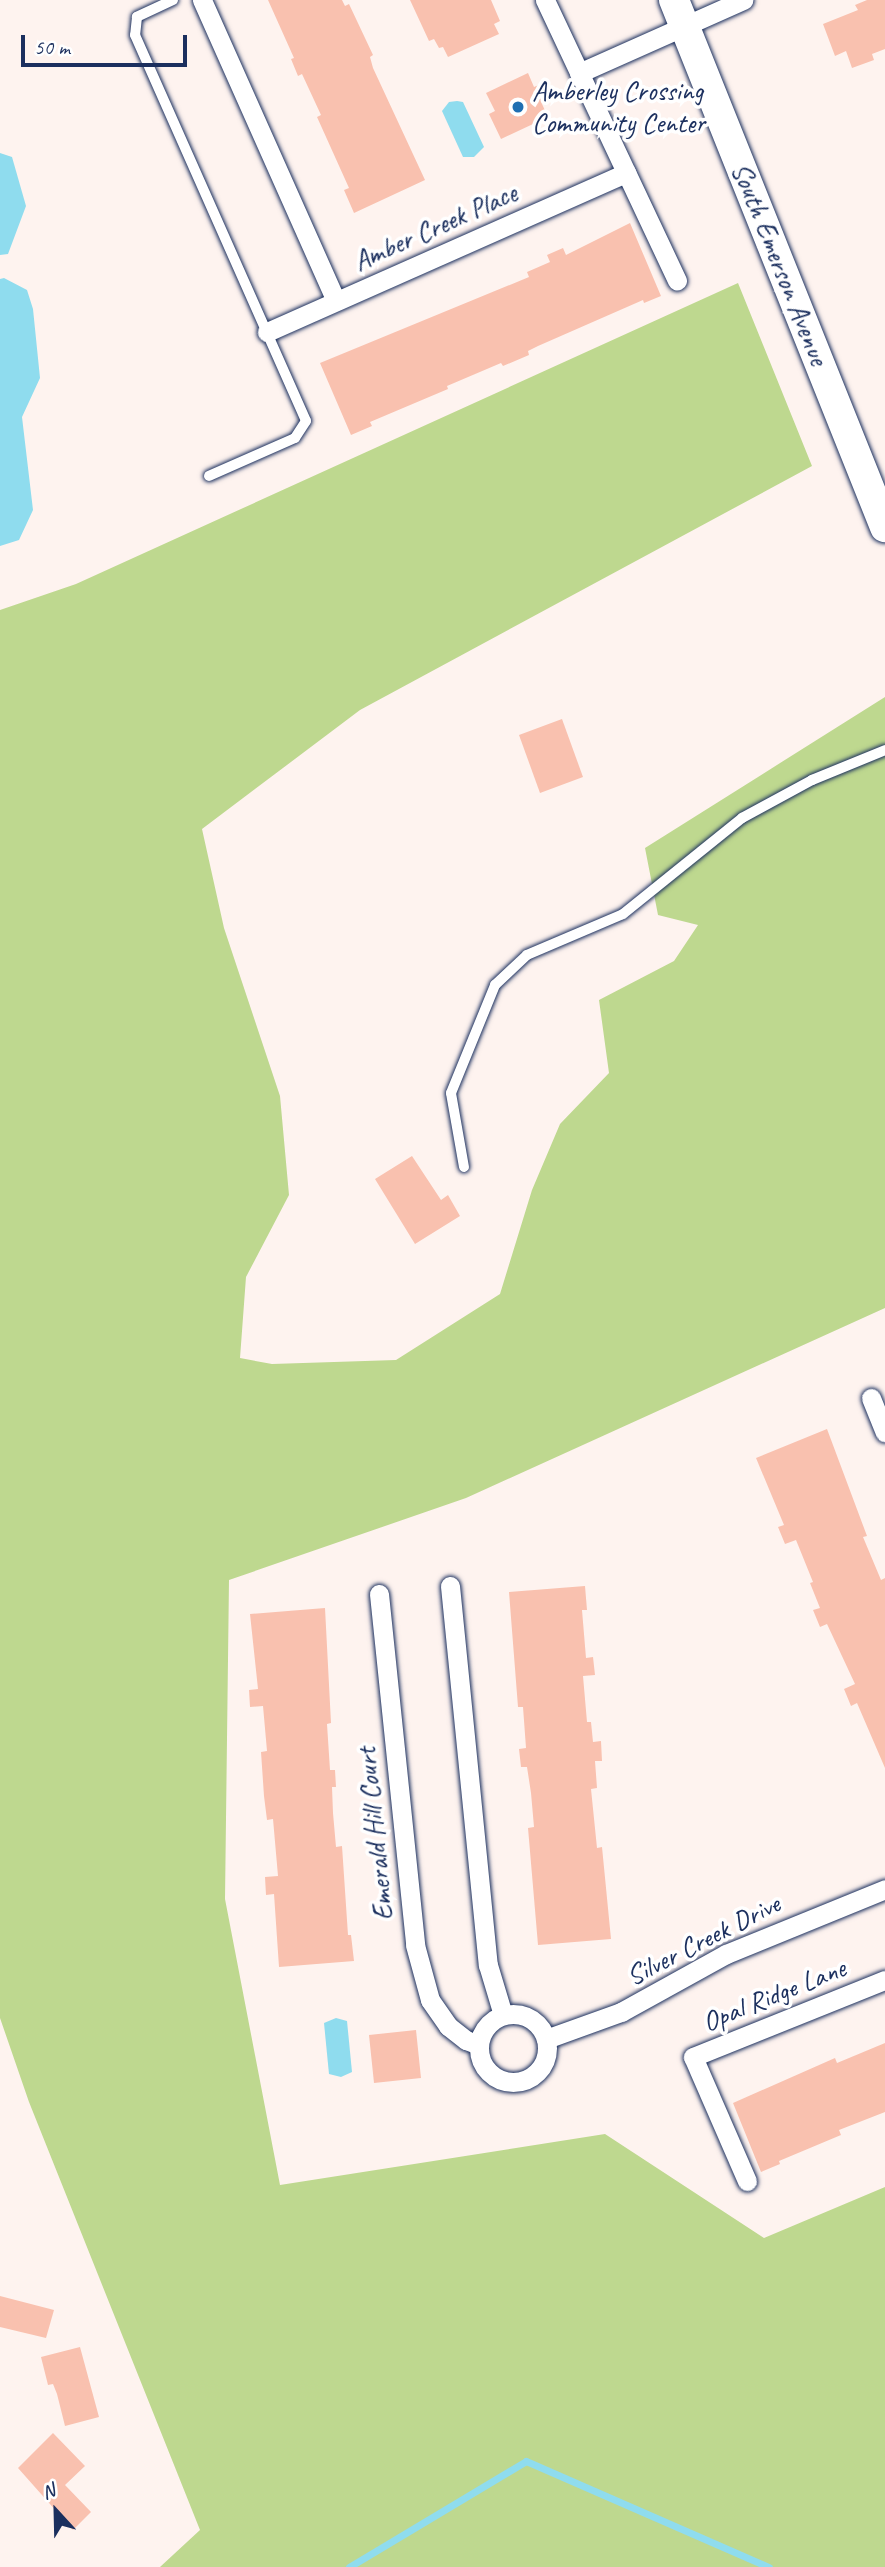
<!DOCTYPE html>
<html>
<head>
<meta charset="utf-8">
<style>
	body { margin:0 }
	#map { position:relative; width:885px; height:2567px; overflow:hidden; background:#fef3ef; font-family:Caveat,sans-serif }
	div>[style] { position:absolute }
	.green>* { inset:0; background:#bed88f }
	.water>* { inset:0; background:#8fdcee }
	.stream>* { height:7px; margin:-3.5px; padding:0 3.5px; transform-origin:3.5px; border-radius:3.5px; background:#8fdcee }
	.building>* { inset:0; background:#f9c1af }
	.roads { filter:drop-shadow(0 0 2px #1b2f5e) drop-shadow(0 0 2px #1b2f5e) }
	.lane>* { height:10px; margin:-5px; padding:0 5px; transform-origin:5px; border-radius:5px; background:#fff }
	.street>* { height:19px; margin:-9.5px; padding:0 9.5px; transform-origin:9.5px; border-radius:9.5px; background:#fff }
	.street>.ring { margin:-9.5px; padding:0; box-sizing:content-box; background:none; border:19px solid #fff; border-radius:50% }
	.primary>* { height:30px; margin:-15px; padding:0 15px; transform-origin:15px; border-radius:15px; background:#fff }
	.dots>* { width:19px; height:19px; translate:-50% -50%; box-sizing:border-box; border:4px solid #fff; border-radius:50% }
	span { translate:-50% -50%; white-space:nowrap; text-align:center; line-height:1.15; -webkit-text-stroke:7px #fff; paint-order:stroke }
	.poi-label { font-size:28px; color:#1b2f5e }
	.left { translate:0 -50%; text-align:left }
	.street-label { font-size:28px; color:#1b2f5e }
	.north { position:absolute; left:21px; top:2476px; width:70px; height:70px; -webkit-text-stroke:5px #fff; paint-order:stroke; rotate:338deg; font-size:19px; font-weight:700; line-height:28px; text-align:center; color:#1b2f5e }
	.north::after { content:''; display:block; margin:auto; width:24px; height:32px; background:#1b2f5e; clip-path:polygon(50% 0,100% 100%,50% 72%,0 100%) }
	.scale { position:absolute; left:21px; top:35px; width:166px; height:32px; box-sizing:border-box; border:4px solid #1b2f5e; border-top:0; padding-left:9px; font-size:21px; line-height:24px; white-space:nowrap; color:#1b2f5e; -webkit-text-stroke:5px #fff; paint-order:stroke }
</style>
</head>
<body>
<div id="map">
	<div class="green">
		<i style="clip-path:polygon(738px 283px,812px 466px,360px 710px,202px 829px,224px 928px,280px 1096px,289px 1195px,246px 1277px,240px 1358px,272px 1364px,396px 1360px,500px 1294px,532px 1190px,560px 1124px,609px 1073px,599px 1000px,674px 961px,698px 925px,658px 915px,645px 848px,885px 697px,885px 1308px,466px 1498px,229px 1580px,225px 1899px,280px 2185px,605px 2134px,764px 2238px,885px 2187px,885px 2567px,160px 2567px,200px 2530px,29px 2102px,0 2018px,0 610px,76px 584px)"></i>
	</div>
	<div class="water">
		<i style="clip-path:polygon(457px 101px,463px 102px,484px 147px,474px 157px,463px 157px,442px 111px,449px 102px)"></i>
		<i style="clip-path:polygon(0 153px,12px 157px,26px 206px,8px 254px,0 255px)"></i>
		<i style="clip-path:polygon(4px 278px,27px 290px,33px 309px,40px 378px,22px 417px,33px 510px,19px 540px,0 546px,0 279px)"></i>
		<i style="clip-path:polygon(336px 2018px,347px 2021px,352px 2072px,341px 2077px,329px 2074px,324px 2023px)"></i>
	</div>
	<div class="stream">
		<i style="left:349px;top:2567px;width:206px;rotate:-30.9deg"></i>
		<i style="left:526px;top:2461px;width:265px;rotate:23.6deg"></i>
	</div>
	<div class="building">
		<i style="clip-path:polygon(268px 0,342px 0,345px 6px,349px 4px,373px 55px,370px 57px,373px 68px,425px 180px,354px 213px,344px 190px,349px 188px,317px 117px,321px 115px,302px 74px,298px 76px,291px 59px,294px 58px)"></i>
		<i style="clip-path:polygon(410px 0,491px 0,500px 21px,494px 24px,499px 34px,448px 57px,443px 47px,439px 48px,434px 39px,429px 41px)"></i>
		<i style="clip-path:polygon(867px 0,885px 0,885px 49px,872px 54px,874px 60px,852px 68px,846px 51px,835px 56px,823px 24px,858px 10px,855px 5px)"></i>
		<i style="clip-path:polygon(528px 73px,534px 87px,541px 84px,549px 101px,542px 104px,548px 117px,501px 139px,489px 114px,495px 111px,486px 93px)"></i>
		<i style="clip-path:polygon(630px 223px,661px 296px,644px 303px,643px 300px,538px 346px,528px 351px,529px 355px,503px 366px,501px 363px,447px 386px,448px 389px,370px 422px,372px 426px,351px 435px,320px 363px,529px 277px,527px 272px,550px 262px,547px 255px,563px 248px,566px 255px)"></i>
		<i style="clip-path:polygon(562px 719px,583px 777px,540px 793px,519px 735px)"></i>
		<i style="clip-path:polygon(412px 1156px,441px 1200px,448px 1195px,460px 1216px,415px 1244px,375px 1179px)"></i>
		<i style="clip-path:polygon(827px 1429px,867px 1536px,863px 1537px,881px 1580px,885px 1578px,885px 1768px,857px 1703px,851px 1706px,844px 1689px,855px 1684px,827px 1624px,820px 1627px,813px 1610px,820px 1608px,810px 1583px,813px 1582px,796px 1540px,785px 1544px,778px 1527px,784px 1525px,756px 1458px)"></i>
		<i style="clip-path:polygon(585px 1586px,587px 1610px,582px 1610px,586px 1658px,593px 1657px,595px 1675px,583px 1676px,587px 1722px,591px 1722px,593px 1742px,601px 1741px,602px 1761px,595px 1761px,597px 1788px,591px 1789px,597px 1848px,602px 1847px,611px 1939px,538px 1945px,528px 1828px,534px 1827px,531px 1793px,527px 1767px,521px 1767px,519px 1749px,526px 1748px,523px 1707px,518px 1707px,509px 1592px)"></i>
		<i style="clip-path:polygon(325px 1608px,331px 1723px,327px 1724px,330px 1770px,335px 1770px,336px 1787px,332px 1787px,333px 1813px,336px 1847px,342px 1846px,348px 1935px,351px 1935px,354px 1961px,279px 1967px,274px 1894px,266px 1895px,265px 1877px,278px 1876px,273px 1819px,267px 1820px,264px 1796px,261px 1752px,267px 1751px,263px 1706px,250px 1707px,249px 1690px,258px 1689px,250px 1614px)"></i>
		<i style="clip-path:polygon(416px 2030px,421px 2078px,374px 2083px,369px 2035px)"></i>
		<i style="clip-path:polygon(885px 2043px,885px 2112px,839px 2130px,841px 2135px,779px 2161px,780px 2164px,761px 2172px,733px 2103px,835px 2058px,837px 2063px)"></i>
		<i style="clip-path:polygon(0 2296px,54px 2310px,46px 2338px,0 2327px)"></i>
		<i style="clip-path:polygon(80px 2347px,99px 2417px,65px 2426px,57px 2394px,53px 2384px,48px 2385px,41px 2357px)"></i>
		<i style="clip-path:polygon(53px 2433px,85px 2466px,65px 2485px,91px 2512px,73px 2530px,18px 2468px)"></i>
	</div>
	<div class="roads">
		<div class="lane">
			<i style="left:173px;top:0;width:40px;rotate:155deg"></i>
			<i style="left:137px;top:17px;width:18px;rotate:96deg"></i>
			<i style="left:135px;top:35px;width:422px;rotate:66.1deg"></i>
			<i style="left:306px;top:421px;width:20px;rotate:123deg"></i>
			<i style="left:295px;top:438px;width:94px;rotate:156.2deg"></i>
			<i style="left:464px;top:1167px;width:75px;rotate:-100deg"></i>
			<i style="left:451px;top:1093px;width:117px;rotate:-67.8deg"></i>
			<i style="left:495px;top:985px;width:44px;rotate:-43.2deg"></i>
			<i style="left:527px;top:955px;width:104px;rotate:-23.1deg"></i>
			<i style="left:623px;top:914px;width:153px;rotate:-38.9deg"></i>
			<i style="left:742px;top:818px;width:80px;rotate:-28.5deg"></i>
			<i style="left:812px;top:780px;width:79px;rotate:-22.3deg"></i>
		</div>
		<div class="street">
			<i style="left:202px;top:0;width:329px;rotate:66deg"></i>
			<i style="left:545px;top:0;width:310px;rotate:64.8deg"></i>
			<i style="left:579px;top:73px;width:180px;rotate:-24deg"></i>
			<i style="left:267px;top:332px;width:393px;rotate:-23.9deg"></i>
			<i style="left:871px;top:1398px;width:37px;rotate:68deg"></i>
			<i style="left:450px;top:1586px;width:381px;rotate:84.3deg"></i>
			<i style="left:488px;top:1965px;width:52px;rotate:73.3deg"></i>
			<i style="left:379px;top:1594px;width:353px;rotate:84.1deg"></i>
			<i style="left:415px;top:1945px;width:57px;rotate:74.7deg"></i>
			<i style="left:430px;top:2000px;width:32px;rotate:55deg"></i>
			<i style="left:448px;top:2026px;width:23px;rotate:38deg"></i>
			<i style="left:466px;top:2040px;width:14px;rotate:21deg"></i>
			<i class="ring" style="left:479px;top:2014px;width:49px;height:49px"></i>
			<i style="left:546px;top:2039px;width:80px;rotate:-19.8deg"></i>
			<i style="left:621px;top:2012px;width:120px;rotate:-28.9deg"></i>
			<i style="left:726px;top:1954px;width:172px;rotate:-22.2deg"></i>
			<i style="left:747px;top:2181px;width:135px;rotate:-113.5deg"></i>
			<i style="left:693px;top:2057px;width:207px;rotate:-21.9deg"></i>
		</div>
		<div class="primary">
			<i style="left:674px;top:0;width:568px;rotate:68.18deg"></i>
		</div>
	</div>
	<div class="dots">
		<i style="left:518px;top:107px;background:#1f6fb2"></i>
	</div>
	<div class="poi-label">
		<span class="left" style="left:532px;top:107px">Amberley Crossing<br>Community Center</span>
	</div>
	<div class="street-label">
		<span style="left:435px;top:227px;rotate:-24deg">Amber Creek Place</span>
		<span style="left:780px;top:264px;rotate:68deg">South Emerson Avenue</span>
		<span style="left:375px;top:1834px;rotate:-96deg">Emerald Hill Court</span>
		<span style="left:703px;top:1940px;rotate:-27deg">Silver Creek Drive</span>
		<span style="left:774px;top:1995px;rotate:-22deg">Opal Ridge Lane</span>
	</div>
	<div class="north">N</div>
	<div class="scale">50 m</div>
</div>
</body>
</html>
